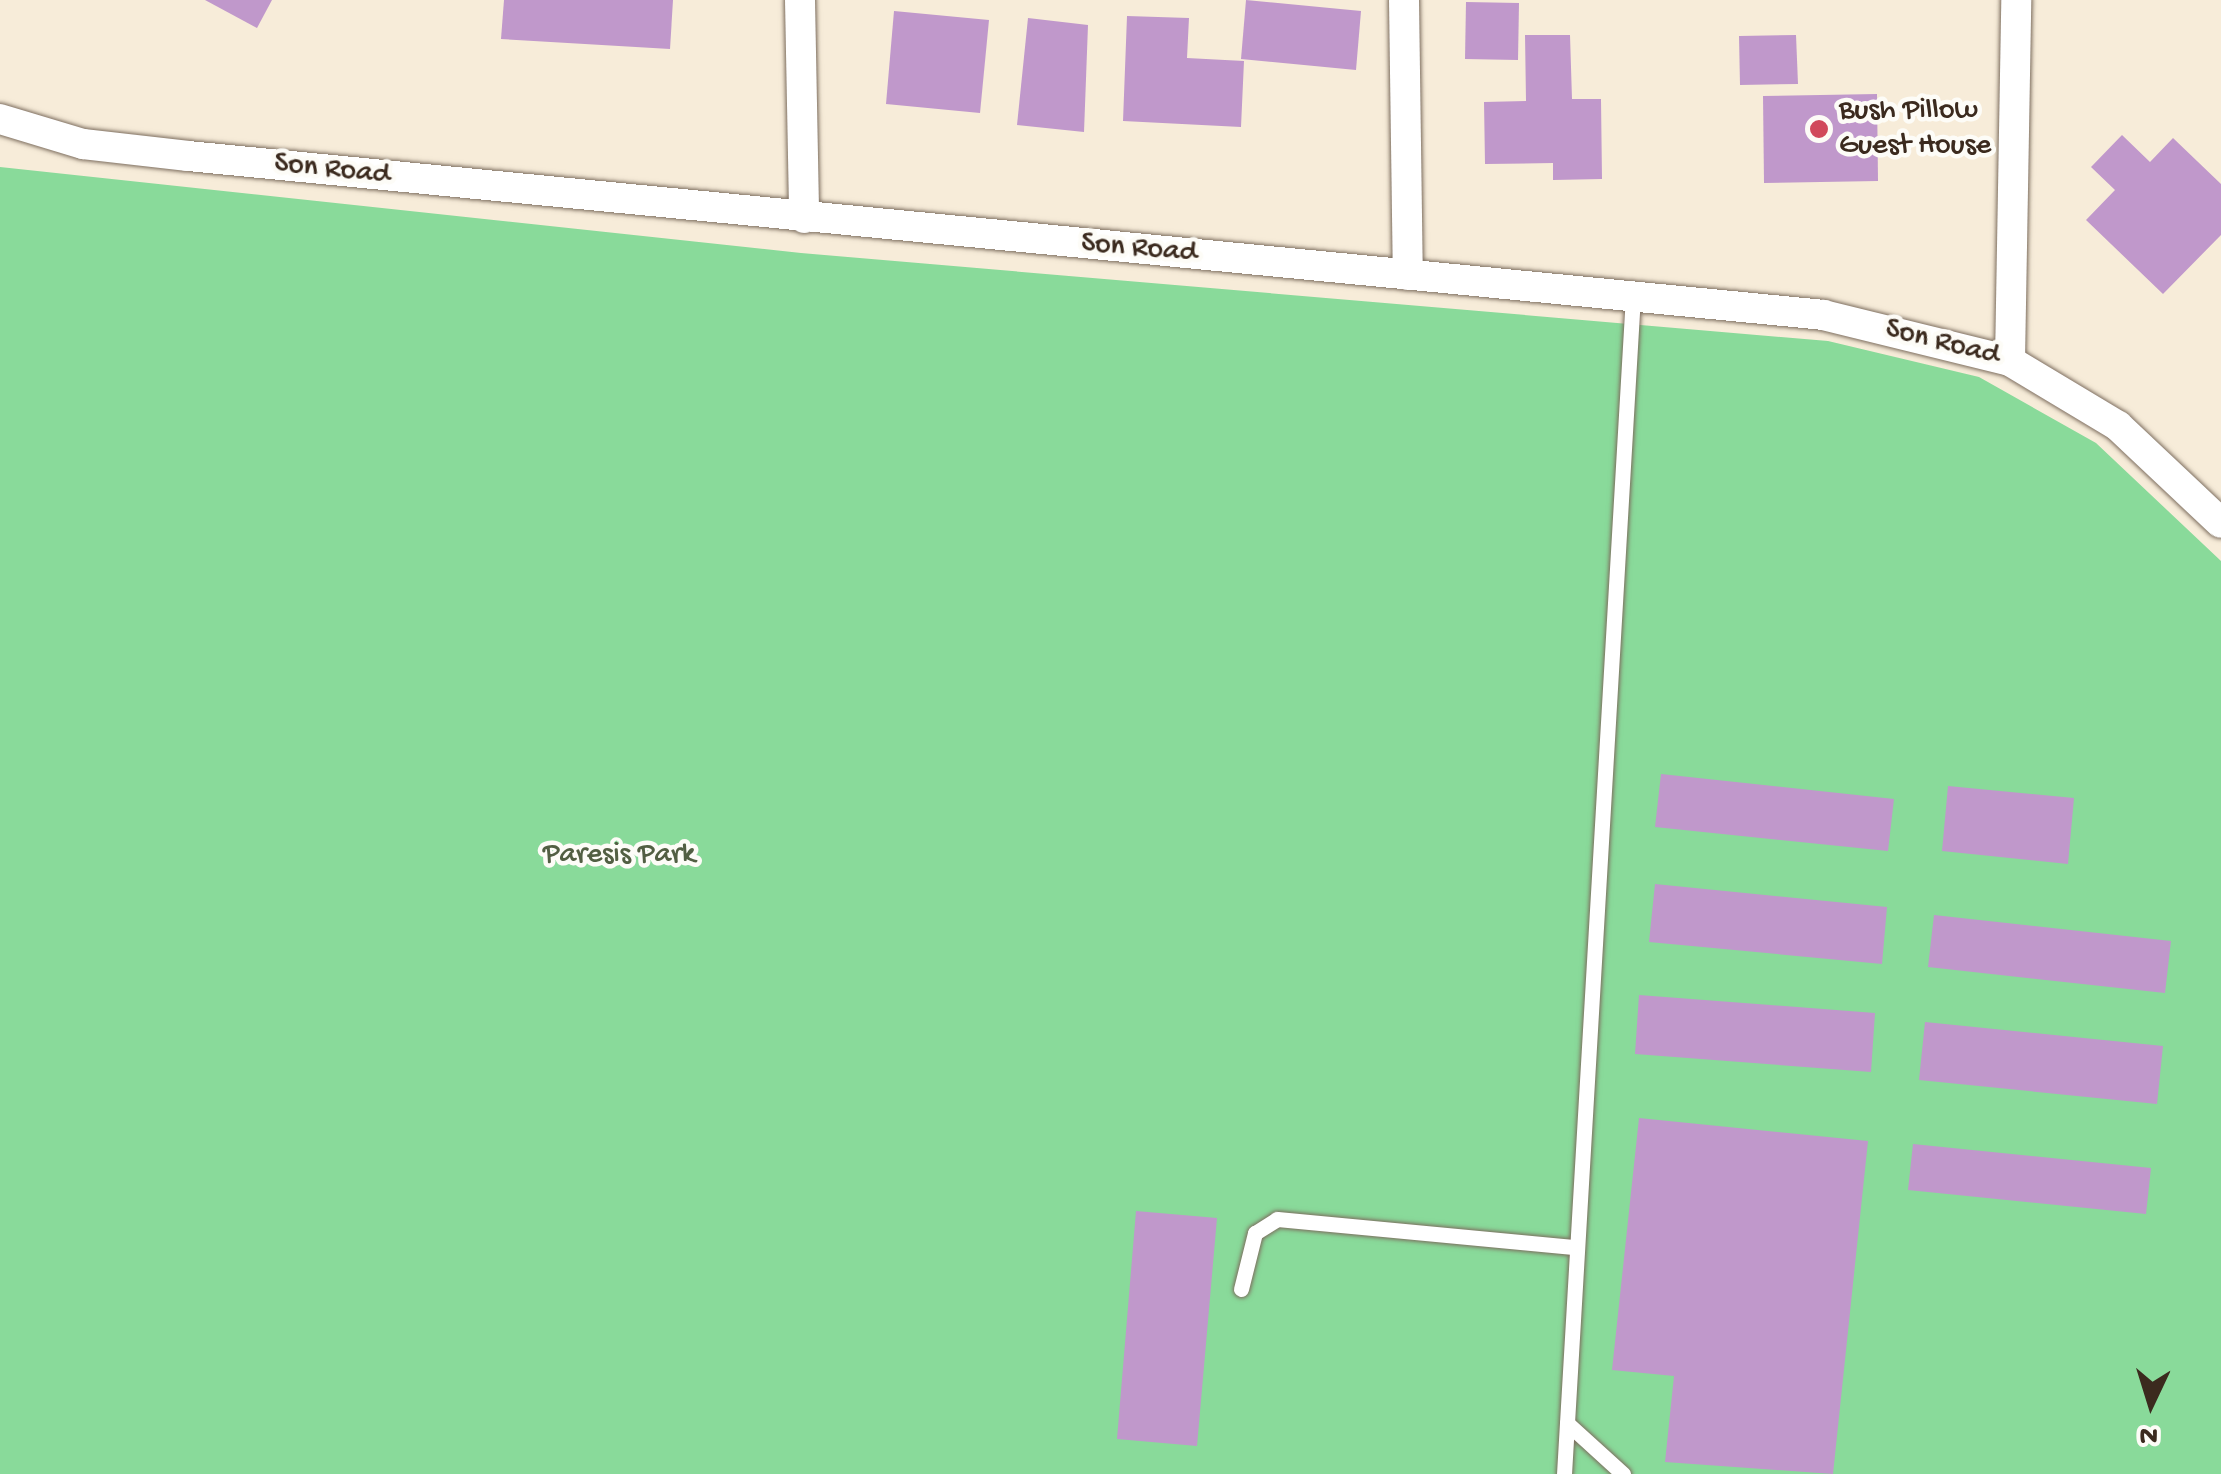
<!DOCTYPE html>
<html>
<head>
<meta charset="utf-8">
<style>
	body { margin:0 }
	#map { position:relative; width:2221px; height:1474px; overflow:hidden; background:#f7ecd9; font-family:"Gochi Hand",sans-serif }
	div>[style] { position:absolute }
	.green>* { inset:0; background:#89da9a }
	.building>* { inset:0; background:#c098cb }
	.roads { filter:drop-shadow(0 0 2px #7d6e5f) drop-shadow(0 0 2px #7d6e5f) }
	.lane>* { height:15px; margin:-7.5px; padding:0 7.5px; transform-origin:7.5px; border-radius:7.5px; background:#fff }
	.street>* { height:30px; margin:-15px; padding:0 15px; transform-origin:15px; border-radius:15px; background:#fff }
	.dots>* { width:28px; height:28px; translate:-50% -50%; box-sizing:border-box; border:5px solid #fdfcf7; border-radius:50% }
	span { translate:-50% -50%; white-space:nowrap; text-align:center; line-height:1.15; -webkit-text-stroke:9px #fdfcf7; paint-order:stroke }
	.poi-label { font-size:30px; color:#3b2a1e }
	.left { translate:0 -50%; text-align:left }
	.street-label { font-size:30px; color:#3b2a1e }
	.park-label { font-size:30px; color:#525f43 }
	.north { position:absolute; left:2101px; top:1354px; width:100px; height:100px; -webkit-text-stroke:8px #fdfcf7; paint-order:stroke; rotate:184deg; font-size:28px; font-weight:700; line-height:40px; text-align:center; color:#3b2a1e }
	.north::after { content:''; display:block; margin:auto; width:35px; height:45px; background:#3b2a1e; clip-path:polygon(50% 0,100% 100%,50% 72%,0 100%) }
</style>
</head>
<body>
<div id="map">
	<div class="green">
		<i style="clip-path:polygon(0 167px,801px 253px,1828px 341px,1979px 377px,2096px 443px,2221px 561px,2221px 1474px,0 1474px)"></i>
	</div>
	<div class="building">
		<i style="clip-path:polygon(205px 0,272px 0,257px 28px)"></i>
		<i style="clip-path:polygon(504px 0,673px 0,670px 49px,501px 39px)"></i>
		<i style="clip-path:polygon(1246px 0,1361px 11px,1356px 70px,1241px 59px)"></i>
		<i style="clip-path:polygon(1466px 2px,1519px 3px,1518px 60px,1465px 59px)"></i>
		<i style="clip-path:polygon(894px 11px,989px 20px,980px 113px,886px 104px)"></i>
		<i style="clip-path:polygon(1127px 16px,1189px 18px,1187px 58px,1244px 61px,1241px 127px,1123px 121px)"></i>
		<i style="clip-path:polygon(1028px 18px,1088px 25px,1084px 132px,1017px 125px)"></i>
		<i style="clip-path:polygon(1525px 35px,1570px 35px,1572px 99px,1601px 99px,1602px 179px,1553px 180px,1553px 163px,1485px 164px,1484px 102px,1526px 101px)"></i>
		<i style="clip-path:polygon(1796px 35px,1798px 84px,1740px 85px,1739px 36px)"></i>
		<i style="clip-path:polygon(1877px 94px,1878px 181px,1764px 183px,1763px 96px)"></i>
		<i style="clip-path:polygon(2122px 135px,2150px 162px,2173px 138px,2221px 184px,2221px 235px,2163px 294px,2086px 220px,2115px 190px,2091px 167px)"></i>
		<i style="clip-path:polygon(1661px 774px,1894px 799px,1888px 851px,1655px 827px)"></i>
		<i style="clip-path:polygon(1948px 786px,2074px 798px,2068px 864px,1942px 851px)"></i>
		<i style="clip-path:polygon(1655px 884px,1887px 907px,1882px 964px,1649px 942px)"></i>
		<i style="clip-path:polygon(1934px 915px,2171px 941px,2165px 993px,1928px 967px)"></i>
		<i style="clip-path:polygon(1639px 995px,1875px 1013px,1871px 1072px,1635px 1054px)"></i>
		<i style="clip-path:polygon(1925px 1022px,2163px 1046px,2157px 1104px,1919px 1080px)"></i>
		<i style="clip-path:polygon(1639px 1118px,1868px 1141px,1833px 1474px,1665px 1462px,1674px 1376px,1612px 1370px)"></i>
		<i style="clip-path:polygon(1913px 1144px,2151px 1168px,2146px 1214px,1908px 1190px)"></i>
		<i style="clip-path:polygon(1136px 1211px,1217px 1218px,1197px 1446px,1117px 1439px)"></i>
	</div>
	<div class="roads">
		<div class="lane">
			<i style="left:1241px;top:1289px;width:58px;rotate:-76deg"></i>
			<i style="left:1255px;top:1233px;width:26px;rotate:-32deg"></i>
			<i style="left:1277px;top:1219px;width:298px;rotate:5.4deg"></i>
			<i style="left:1567px;top:1423px;width:76px;rotate:42.3deg"></i>
			<i style="left:1564px;top:1474px;width:1180px;rotate:-86.65deg"></i>
		</div>
		<div class="street">
			<i style="left:800px;top:0;width:218px;rotate:88.9deg"></i>
			<i style="left:1404px;top:0;width:275px;rotate:89.2deg"></i>
			<i style="left:0;top:119px;width:87px;rotate:16.8deg"></i>
			<i style="left:83px;top:144px;width:106px;rotate:6.5deg"></i>
			<i style="left:188px;top:156px;width:1643px;rotate:5.55deg"></i>
			<i style="left:1823px;top:315px;width:193px;rotate:13.8deg"></i>
			<i style="left:2010px;top:361px;width:126px;rotate:31deg"></i>
			<i style="left:2118px;top:426px;width:141px;rotate:43.3deg"></i>
			<i style="left:2010px;top:361px;width:361px;rotate:-89deg"></i>
		</div>
	</div>
	<div class="dots">
		<i style="left:1819px;top:129px;background:#d1495b"></i>
	</div>
	<div class="poi-label">
		<span class="left" style="left:1839px;top:129px">Bush Pillow<br>Guest House</span>
	</div>
	<div class="street-label">
		<span style="left:332px;top:171px;rotate:6deg">Son Road</span>
		<span style="left:1139px;top:250px;rotate:5deg">Son Road</span>
		<span style="left:1942px;top:344px;rotate:14deg">Son Road</span>
	</div>
	<div class="park-label">
		<span style="left:619px;top:856px">Paresis Park</span>
	</div>
	<div class="north">N</div>
</div>
</body>
</html>
